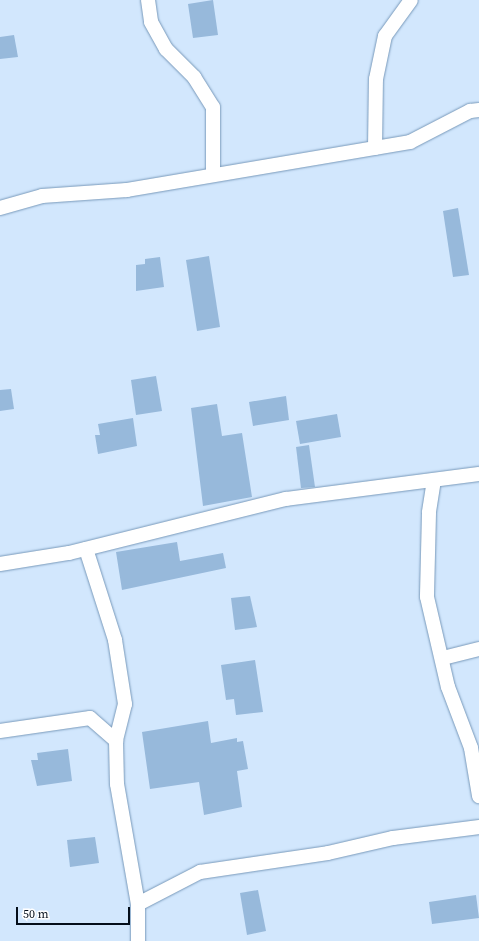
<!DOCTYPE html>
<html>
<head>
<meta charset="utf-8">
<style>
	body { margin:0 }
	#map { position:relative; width:479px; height:941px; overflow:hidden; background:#d2e7fd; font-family:"Source Serif 4",serif }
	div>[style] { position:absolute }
	.building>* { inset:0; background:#97b9db }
	.roads { filter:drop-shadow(0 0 1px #7899ba) drop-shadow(0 0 1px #7899ba) }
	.street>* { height:14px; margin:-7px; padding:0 7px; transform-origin:7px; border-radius:7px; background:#fff }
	span { translate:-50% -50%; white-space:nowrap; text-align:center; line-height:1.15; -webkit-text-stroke:4px #fff; paint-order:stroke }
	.scale { position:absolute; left:16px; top:907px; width:114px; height:18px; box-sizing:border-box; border:2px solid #040e1a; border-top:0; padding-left:5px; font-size:12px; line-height:14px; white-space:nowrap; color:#040e1a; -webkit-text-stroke:3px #fff; paint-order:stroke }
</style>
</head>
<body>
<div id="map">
	<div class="building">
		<i style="clip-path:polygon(213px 0,218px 35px,193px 38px,188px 4px)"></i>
		<i style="clip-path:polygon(14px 35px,18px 57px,0 59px,0 37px)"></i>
		<i style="clip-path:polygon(458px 208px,469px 275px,453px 277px,443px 211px)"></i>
		<i style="clip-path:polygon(209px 256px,220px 327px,197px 331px,186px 260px)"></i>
		<i style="clip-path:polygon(160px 257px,164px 287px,136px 291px,136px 265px,145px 264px,145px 259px)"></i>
		<i style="clip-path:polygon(156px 376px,162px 411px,136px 415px,131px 380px)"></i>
		<i style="clip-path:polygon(11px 389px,14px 409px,0 411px,0 390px)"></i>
		<i style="clip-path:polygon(286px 396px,289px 420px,253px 426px,249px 402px)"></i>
		<i style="clip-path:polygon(217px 404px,222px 436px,242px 433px,252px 497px,203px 506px,191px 408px)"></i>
		<i style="clip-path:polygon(337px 414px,341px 437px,300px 444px,296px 421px)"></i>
		<i style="clip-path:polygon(133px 418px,137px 446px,98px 454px,95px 435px,100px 435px,98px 424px)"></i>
		<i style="clip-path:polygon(309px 445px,315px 487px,301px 488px,296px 447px)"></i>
		<i style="clip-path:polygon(177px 542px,180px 561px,223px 553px,226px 568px,122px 590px,116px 552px)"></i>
		<i style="clip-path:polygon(250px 596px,257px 627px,235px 630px,231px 598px)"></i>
		<i style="clip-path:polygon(255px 660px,263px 712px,236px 715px,234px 699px,226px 700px,221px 665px)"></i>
		<i style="clip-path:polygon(208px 721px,211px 743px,237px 738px,237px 742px,243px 741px,248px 769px,237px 771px,242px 807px,204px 815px,199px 782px,150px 789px,142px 732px)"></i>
		<i style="clip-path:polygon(68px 749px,72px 781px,37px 786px,31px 760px,38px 760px,37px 753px)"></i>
		<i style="clip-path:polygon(95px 837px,99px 863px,70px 867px,67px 840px)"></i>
		<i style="clip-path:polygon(258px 890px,266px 931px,247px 935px,240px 893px)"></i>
		<i style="clip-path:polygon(476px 895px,479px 918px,432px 924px,429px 902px)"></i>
	</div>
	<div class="roads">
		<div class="street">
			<i style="left:148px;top:0;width:22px;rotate:82deg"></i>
			<i style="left:151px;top:22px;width:31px;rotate:61deg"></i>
			<i style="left:166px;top:49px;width:40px;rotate:45deg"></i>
			<i style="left:194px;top:77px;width:36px;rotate:58deg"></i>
			<i style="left:213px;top:107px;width:67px;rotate:90deg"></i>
			<i style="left:375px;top:148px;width:69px;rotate:-89.2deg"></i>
			<i style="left:376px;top:79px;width:44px;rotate:-78.2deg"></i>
			<i style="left:385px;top:36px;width:44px;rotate:-54.2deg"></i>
			<i style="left:0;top:208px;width:44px;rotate:-15.9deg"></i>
			<i style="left:42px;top:196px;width:85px;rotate:-4deg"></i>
			<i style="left:127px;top:190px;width:287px;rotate:-9.6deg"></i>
			<i style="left:410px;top:142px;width:68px;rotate:-27.3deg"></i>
			<i style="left:470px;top:111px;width:9px;rotate:-6deg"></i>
			<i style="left:434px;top:480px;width:33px;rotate:99deg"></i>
			<i style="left:429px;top:513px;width:84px;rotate:91.4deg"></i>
			<i style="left:427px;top:597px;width:92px;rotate:76.9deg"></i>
			<i style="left:448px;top:687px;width:65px;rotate:69.3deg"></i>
			<i style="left:471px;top:748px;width:49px;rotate:80.5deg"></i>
			<i style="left:86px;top:549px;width:96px;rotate:72.3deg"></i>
			<i style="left:115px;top:640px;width:65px;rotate:81.1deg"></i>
			<i style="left:125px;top:704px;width:38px;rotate:104deg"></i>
			<i style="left:116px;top:741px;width:43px;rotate:88.7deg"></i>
			<i style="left:117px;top:784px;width:122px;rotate:80.1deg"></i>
			<i style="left:138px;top:904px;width:37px;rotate:90deg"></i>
			<i style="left:0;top:564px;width:70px;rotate:-9.1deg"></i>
			<i style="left:69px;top:553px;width:224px;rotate:-14deg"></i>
			<i style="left:286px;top:499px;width:195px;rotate:-7.4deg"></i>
			<i style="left:443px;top:658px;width:37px;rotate:-14deg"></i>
			<i style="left:0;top:731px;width:91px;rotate:-8.2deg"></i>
			<i style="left:90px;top:718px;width:35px;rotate:41deg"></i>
			<i style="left:138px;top:904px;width:70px;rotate:-27.3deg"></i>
			<i style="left:200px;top:872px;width:129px;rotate:-8.4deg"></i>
			<i style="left:328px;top:853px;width:67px;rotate:-13deg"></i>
			<i style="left:393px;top:838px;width:87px;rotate:-7.3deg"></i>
		</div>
	</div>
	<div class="scale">50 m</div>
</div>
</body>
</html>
